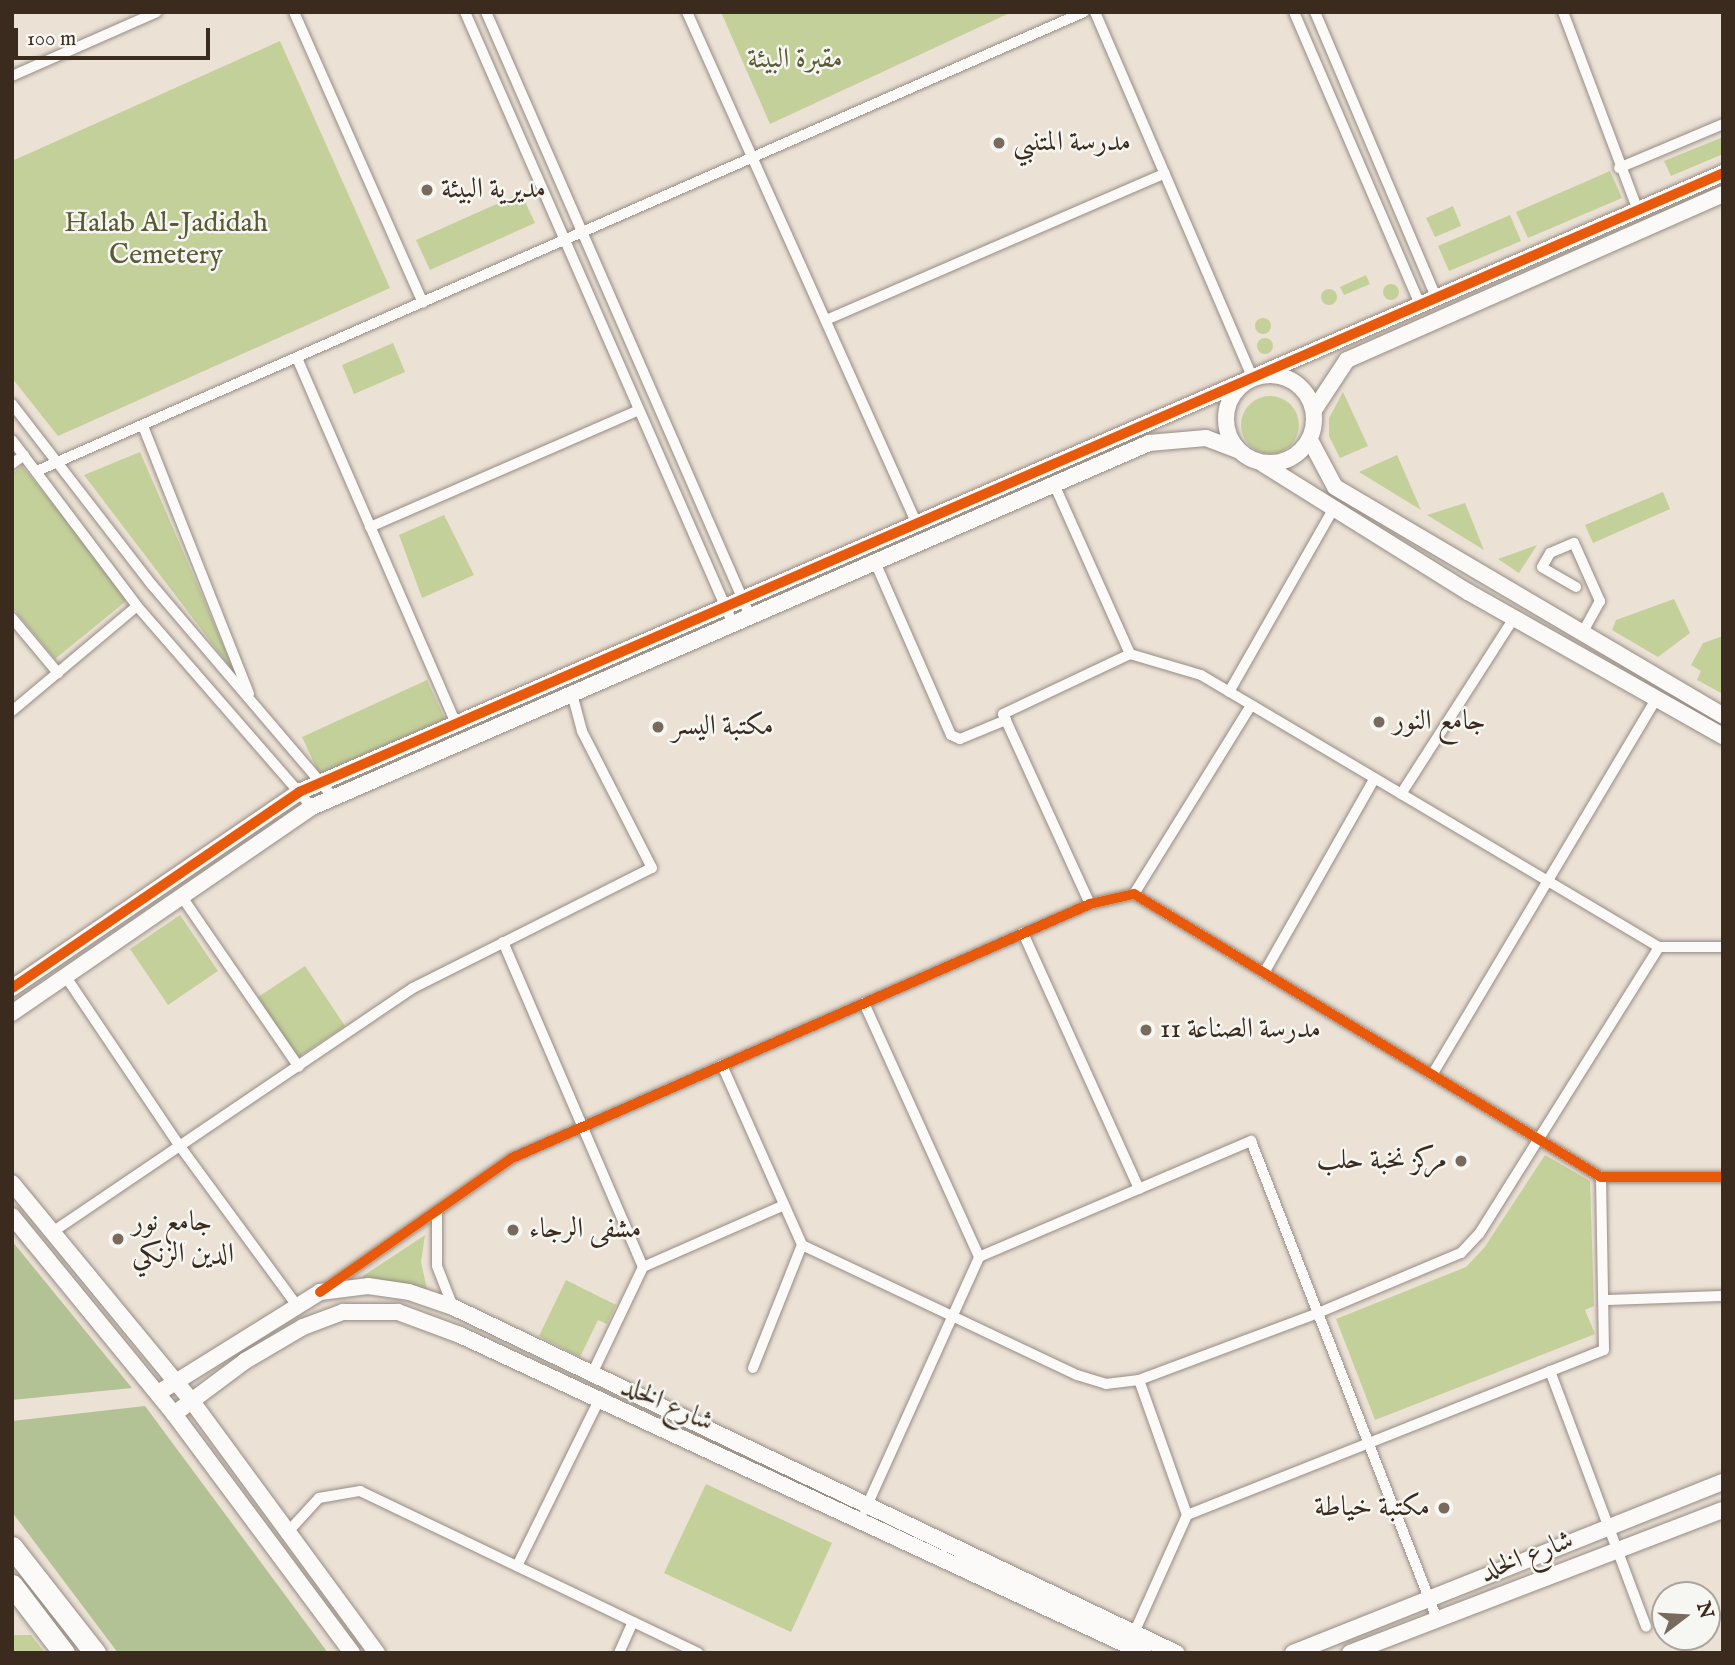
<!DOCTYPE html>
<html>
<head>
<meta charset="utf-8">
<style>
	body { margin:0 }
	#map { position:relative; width:1735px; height:1665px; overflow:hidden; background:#ece1d5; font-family:"IM FELL English",Amiri,serif }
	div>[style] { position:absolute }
	.green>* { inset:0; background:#c4d09a }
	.round { border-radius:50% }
	.forest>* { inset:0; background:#b2c294 }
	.roads { filter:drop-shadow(0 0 2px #958c84) drop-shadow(0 0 2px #958c84) }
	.street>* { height:10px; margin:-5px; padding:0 5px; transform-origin:5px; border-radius:5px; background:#fcfaf9 }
	.secondary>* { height:16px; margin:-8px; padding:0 8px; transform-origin:8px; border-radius:8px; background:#fcfaf9 }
	.secondary>.ring { margin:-8px; padding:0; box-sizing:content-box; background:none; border:16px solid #fcfaf9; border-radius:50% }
	.highway>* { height:21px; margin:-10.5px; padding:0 10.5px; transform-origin:10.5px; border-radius:10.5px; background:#fcfaf9 }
	.cycleway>* { height:10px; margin:-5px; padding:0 5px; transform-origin:5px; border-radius:5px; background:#e8590c }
	.dots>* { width:19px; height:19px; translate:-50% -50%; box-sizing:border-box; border:4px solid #f6f6f2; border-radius:50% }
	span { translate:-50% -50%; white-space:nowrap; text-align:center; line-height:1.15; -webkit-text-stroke:5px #f6f6f2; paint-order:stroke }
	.park-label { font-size:28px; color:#5a5835 }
	.poi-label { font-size:28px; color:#3b2a1e }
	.left { translate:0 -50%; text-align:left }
	.right { translate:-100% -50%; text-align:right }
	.street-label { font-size:28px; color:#3b2a1e }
	.frame { position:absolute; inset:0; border:14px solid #3b2a1e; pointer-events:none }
	.north { position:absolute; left:1651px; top:1581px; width:70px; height:70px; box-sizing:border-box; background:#f6f6f2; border:2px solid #aba49d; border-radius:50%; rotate:73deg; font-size:19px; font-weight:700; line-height:28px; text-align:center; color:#3b2a1e }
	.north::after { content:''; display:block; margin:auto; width:24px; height:32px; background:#796a5e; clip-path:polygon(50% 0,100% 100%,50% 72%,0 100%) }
	.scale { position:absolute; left:14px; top:28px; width:196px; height:32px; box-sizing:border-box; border:4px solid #3b2a1e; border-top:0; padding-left:9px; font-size:21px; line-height:24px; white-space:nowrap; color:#3b2a1e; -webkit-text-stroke:5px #f6f6f2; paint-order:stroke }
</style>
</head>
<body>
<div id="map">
	<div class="green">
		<i style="clip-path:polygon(721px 12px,1012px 12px,770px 124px)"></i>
		<i style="clip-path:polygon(280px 41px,390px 288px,58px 436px,12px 378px,12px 161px)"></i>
		<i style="clip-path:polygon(1723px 137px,1723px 154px,1671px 176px,1664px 161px)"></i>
		<i style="clip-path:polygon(1610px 171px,1622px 198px,1528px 238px,1516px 212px)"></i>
		<i style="clip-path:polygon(521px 193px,535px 223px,430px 270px,416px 240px)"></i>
		<i style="clip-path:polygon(1453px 206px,1461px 226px,1435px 237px,1426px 218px)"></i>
		<i style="clip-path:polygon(1510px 215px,1521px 241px,1449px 271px,1438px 246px)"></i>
		<i style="clip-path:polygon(1366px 275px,1370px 284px,1344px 295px,1340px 287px)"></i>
		<i class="round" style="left:1383px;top:284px;width:16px;height:16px"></i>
		<i class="round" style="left:1321px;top:289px;width:16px;height:16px"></i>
		<i class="round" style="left:1255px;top:318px;width:16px;height:16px"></i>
		<i class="round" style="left:1257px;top:338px;width:16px;height:16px"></i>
		<i style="clip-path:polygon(393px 343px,405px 372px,354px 394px,342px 365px)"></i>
		<i style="clip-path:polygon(1343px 392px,1368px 446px,1340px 458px,1329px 436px,1329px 418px)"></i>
		<i class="round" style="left:1241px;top:396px;width:58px;height:58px"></i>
		<i style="clip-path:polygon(140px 452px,176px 535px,236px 675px,84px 475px)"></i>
		<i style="clip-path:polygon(1397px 455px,1421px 510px,1359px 472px)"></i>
		<i style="clip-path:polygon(22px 466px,130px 598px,55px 659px,12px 607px,12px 474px)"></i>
		<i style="clip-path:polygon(1663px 492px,1670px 509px,1593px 543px,1585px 525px)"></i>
		<i style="clip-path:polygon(1465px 503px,1484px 550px,1427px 515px)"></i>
		<i style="clip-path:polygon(444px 515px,474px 575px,422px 598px,399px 535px)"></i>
		<i style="clip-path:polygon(1537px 545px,1519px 573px,1498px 559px)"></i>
		<i style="clip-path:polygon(1674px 599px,1690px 633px,1658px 657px,1612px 630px,1616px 620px)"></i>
		<i style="clip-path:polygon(1723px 636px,1723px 694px,1697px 680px,1701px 671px,1691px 665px,1703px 643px)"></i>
		<i style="clip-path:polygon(427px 680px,446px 721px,321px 778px,302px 737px)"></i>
		<i style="clip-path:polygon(180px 915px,218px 971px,168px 1005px,130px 949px)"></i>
		<i style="clip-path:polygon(305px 966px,345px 1026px,297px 1058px,258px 997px)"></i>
		<i style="clip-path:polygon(1545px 1155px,1590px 1181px,1594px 1306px,1585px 1310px,1595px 1334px,1375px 1420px,1336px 1319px,1466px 1267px,1484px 1248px)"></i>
		<i style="clip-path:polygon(425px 1235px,421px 1262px,427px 1289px,363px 1279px,363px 1276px)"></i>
		<i style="clip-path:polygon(566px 1280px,616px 1305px,607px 1324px,598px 1320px,580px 1357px,539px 1336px)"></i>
		<i style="clip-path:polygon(706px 1484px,832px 1543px,791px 1632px,664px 1573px)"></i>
		<i style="clip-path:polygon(12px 1635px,31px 1635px,45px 1653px,12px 1653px)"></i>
	</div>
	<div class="forest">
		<i style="clip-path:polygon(12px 1241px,132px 1388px,12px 1400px)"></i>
		<i style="clip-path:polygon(145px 1406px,328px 1653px,118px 1653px,12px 1512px,12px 1421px)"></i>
	</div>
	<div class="roads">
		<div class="street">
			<i style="left:294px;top:12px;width:318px;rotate:66.1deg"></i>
			<i style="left:465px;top:12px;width:668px;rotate:66.35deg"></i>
			<i style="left:486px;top:12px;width:659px;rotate:66.39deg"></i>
			<i style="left:687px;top:12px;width:559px;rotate:65.82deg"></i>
			<i style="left:1095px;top:12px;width:399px;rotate:66.7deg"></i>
			<i style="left:1294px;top:12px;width:321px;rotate:66.7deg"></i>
			<i style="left:1315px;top:12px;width:313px;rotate:67deg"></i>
			<i style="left:1563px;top:12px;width:213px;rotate:69.3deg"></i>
			<i style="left:12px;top:76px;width:158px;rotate:-23.8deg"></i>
			<i style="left:1619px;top:168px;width:113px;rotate:-22.9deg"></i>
			<i style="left:826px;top:320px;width:369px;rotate:-23.4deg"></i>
			<i style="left:297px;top:358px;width:398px;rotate:66.5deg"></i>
			<i style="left:12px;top:404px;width:229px;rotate:52.3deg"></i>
			<i style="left:152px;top:585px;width:279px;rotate:49.5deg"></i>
			<i style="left:143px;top:426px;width:288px;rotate:68.4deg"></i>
			<i style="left:12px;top:440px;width:208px;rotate:53deg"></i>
			<i style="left:137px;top:606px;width:267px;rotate:49deg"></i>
			<i style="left:12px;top:464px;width:15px;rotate:-37deg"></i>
			<i style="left:37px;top:471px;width:1143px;rotate:-23.67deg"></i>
			<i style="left:1054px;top:484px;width:186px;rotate:65.9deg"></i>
			<i style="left:370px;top:527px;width:293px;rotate:-23.5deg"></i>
			<i style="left:875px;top:562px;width:189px;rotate:66.3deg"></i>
			<i style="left:951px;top:735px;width:10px;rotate:24deg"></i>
			<i style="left:960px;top:739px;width:50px;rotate:-22.4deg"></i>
			<i style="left:1576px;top:587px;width:39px;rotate:-150deg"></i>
			<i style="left:1542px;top:567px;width:16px;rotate:-60deg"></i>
			<i style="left:1550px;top:553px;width:26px;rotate:-23deg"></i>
			<i style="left:1574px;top:543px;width:64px;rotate:65.9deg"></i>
			<i style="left:1600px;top:601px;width:37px;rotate:119deg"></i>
			<i style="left:12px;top:618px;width:72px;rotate:50.1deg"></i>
			<i style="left:1229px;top:692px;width:212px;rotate:-60.3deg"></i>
			<i style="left:12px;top:711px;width:163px;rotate:-40deg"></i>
			<i style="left:1401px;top:794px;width:209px;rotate:-57.3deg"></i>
			<i style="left:1134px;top:894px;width:222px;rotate:-58.2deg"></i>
			<i style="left:182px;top:897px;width:206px;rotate:55.5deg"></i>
			<i style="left:1090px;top:904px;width:209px;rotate:-114.6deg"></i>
			<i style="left:1003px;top:714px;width:140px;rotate:-25.3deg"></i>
			<i style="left:1130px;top:654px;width:74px;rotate:16.5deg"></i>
			<i style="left:1201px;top:675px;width:533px;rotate:30.71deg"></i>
			<i style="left:1659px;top:947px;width:64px"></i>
			<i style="left:1023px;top:933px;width:281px;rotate:65.6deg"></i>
			<i style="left:503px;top:942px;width:354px;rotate:66.7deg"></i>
			<i style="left:1264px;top:973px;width:224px;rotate:-60.4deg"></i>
			<i style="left:66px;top:977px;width:202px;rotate:56.1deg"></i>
			<i style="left:179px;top:1145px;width:197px;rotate:53.7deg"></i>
			<i style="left:864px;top:1003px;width:279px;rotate:65.6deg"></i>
			<i style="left:722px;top:1065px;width:197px;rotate:66deg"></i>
			<i style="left:802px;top:1245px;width:304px;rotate:25.3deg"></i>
			<i style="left:1077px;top:1375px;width:30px;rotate:17deg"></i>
			<i style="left:1106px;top:1384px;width:33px;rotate:-7deg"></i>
			<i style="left:1139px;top:1380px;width:191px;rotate:-20.5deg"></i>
			<i style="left:1318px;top:1313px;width:155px;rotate:-22.8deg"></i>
			<i style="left:1461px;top:1253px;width:26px;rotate:-47deg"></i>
			<i style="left:1479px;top:1234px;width:339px;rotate:-57.9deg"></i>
			<i style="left:1432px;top:1075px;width:439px;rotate:-59.2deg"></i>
			<i style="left:437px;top:1213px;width:53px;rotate:90deg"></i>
			<i style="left:437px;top:1266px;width:44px;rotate:68.7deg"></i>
			<i style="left:51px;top:1233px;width:437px;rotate:-34.1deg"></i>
			<i style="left:413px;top:988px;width:267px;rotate:-26.7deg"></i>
			<i style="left:652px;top:868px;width:154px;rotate:-117.1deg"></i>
			<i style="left:582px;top:731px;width:38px;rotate:-105deg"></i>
			<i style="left:323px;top:1290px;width:231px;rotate:-34.9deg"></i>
			<i style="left:512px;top:1158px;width:631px;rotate:-23.72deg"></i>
			<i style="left:1090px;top:904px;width:45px;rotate:-12.8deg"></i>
			<i style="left:1134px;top:894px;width:546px;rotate:31.22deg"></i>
			<i style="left:1601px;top:1177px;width:122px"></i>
			<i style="left:1606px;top:1300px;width:117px;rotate:-2deg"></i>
			<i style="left:753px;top:1368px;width:132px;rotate:-68.3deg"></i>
			<i style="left:1550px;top:1371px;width:273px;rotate:69.4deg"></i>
			<i style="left:591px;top:1376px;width:121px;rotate:-64.5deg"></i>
			<i style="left:643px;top:1267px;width:154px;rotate:-23.7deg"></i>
			<i style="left:1139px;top:1380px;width:143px;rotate:70.4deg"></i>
			<i style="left:865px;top:1510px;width:277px;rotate:-65.7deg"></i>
			<i style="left:979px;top:1257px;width:296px;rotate:-23.1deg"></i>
			<i style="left:1251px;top:1141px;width:513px;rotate:68.74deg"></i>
			<i style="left:286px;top:1534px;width:49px;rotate:-47.5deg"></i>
			<i style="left:319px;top:1498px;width:42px;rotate:-9.7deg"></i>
			<i style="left:360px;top:1491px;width:375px;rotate:25.6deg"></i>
			<i style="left:517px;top:1566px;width:183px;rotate:-63.7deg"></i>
			<i style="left:1134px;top:1633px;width:129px;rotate:-65.8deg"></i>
			<i style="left:1187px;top:1515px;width:448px;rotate:-21.6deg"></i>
			<i style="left:1604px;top:1350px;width:173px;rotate:-91deg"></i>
			<i style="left:619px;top:1653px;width:34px;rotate:-66deg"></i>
		</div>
		<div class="secondary">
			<i class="ring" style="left:1226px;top:375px;width:72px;height:72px"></i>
			<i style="left:1314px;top:410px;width:60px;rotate:-56.6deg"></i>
			<i style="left:1347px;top:360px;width:411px;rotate:-23.8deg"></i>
			<i style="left:1310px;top:440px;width:53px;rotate:62deg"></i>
			<i style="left:1335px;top:487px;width:451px;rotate:30.5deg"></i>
			<i style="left:1263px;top:464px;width:242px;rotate:32deg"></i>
			<i style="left:1468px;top:592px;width:293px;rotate:29.5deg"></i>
			<i style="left:12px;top:988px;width:348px;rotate:-34.3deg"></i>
			<i style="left:299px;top:792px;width:1553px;rotate:-23.49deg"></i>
			<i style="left:12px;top:1013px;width:364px;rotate:-34.5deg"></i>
			<i style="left:312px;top:807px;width:913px;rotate:-23.5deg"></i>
			<i style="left:1149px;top:443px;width:57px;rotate:-5deg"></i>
			<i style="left:1206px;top:438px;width:33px;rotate:21deg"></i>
			<i style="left:12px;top:1183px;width:281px;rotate:50.5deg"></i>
			<i style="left:191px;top:1400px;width:314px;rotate:53.7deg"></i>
			<i style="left:12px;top:1216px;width:256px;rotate:50.7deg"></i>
			<i style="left:174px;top:1414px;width:298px;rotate:53.3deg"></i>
			<i style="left:158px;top:1393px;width:191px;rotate:-31.9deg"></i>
			<i style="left:320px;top:1292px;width:48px;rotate:-7.1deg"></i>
			<i style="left:368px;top:1286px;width:41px;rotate:8.3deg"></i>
			<i style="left:409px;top:1292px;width:46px;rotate:18.8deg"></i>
			<i style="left:453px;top:1307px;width:802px;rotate:25.57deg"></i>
			<i style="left:174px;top:1414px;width:89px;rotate:-36.7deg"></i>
			<i style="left:245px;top:1361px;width:67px;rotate:-30.4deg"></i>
			<i style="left:303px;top:1327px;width:43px;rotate:-20.6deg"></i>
			<i style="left:343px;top:1312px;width:55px"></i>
			<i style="left:398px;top:1312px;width:66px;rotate:20.4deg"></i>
			<i style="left:460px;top:1335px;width:754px;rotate:24.93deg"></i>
			<i style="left:1293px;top:1653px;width:463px;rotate:-21.7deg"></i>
			<i style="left:1350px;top:1653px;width:399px;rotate:-21deg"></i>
		</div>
		<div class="highway">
			<i style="left:12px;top:1547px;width:135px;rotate:51.9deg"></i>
			<i style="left:12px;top:1585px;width:86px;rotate:52.6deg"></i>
		</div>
	</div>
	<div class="cycleway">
		<i style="left:12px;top:988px;width:348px;rotate:-34.3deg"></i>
		<i style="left:299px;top:792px;width:1553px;rotate:-23.49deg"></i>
		<i style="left:320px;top:1292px;width:234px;rotate:-34.9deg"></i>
		<i style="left:512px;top:1158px;width:631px;rotate:-23.72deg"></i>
		<i style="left:1090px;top:904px;width:45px;rotate:-12.8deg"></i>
		<i style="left:1134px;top:894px;width:546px;rotate:31.22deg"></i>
		<i style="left:1601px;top:1177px;width:122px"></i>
	</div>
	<div class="dots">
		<i style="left:999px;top:143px;background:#796a5e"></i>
		<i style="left:427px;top:190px;background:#796a5e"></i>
		<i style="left:1379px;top:722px;background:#796a5e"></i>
		<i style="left:658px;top:727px;background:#796a5e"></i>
		<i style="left:1146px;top:1030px;background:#796a5e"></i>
		<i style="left:1461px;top:1161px;background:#796a5e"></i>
		<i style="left:513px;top:1230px;background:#796a5e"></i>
		<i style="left:118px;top:1239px;background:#796a5e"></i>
		<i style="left:1444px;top:1508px;background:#796a5e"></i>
	</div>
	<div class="park-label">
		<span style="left:795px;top:60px">مقبرة البيئة</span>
		<span style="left:166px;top:240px">Halab Al-Jadidah<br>Cemetery</span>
	</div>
	<div class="poi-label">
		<span class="left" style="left:1013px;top:143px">مدرسة المتنبي</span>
		<span class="left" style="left:441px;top:190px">مديرية البيئة</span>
		<span class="left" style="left:1393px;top:722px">جامع النور</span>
		<span class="left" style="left:672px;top:727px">مكتبة اليسر</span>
		<span class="left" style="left:1160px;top:1030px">مدرسة الصناعة 11</span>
		<span class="right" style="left:1447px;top:1161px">مركز نخبة حلب</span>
		<span class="left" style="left:132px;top:1239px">جامع نور<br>الدين الزنكي</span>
		<span class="left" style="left:529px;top:1230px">مشفى الرجاء</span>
		<span class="right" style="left:1430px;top:1508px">مكتبة خياطة</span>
	</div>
	<div class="street-label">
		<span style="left:667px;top:1405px;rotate:24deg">شارع الخلد</span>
		<span style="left:1527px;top:1557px;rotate:-21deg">شارع الخلد</span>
	</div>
	<div class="frame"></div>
	<div class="north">N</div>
	<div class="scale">100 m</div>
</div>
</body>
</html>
